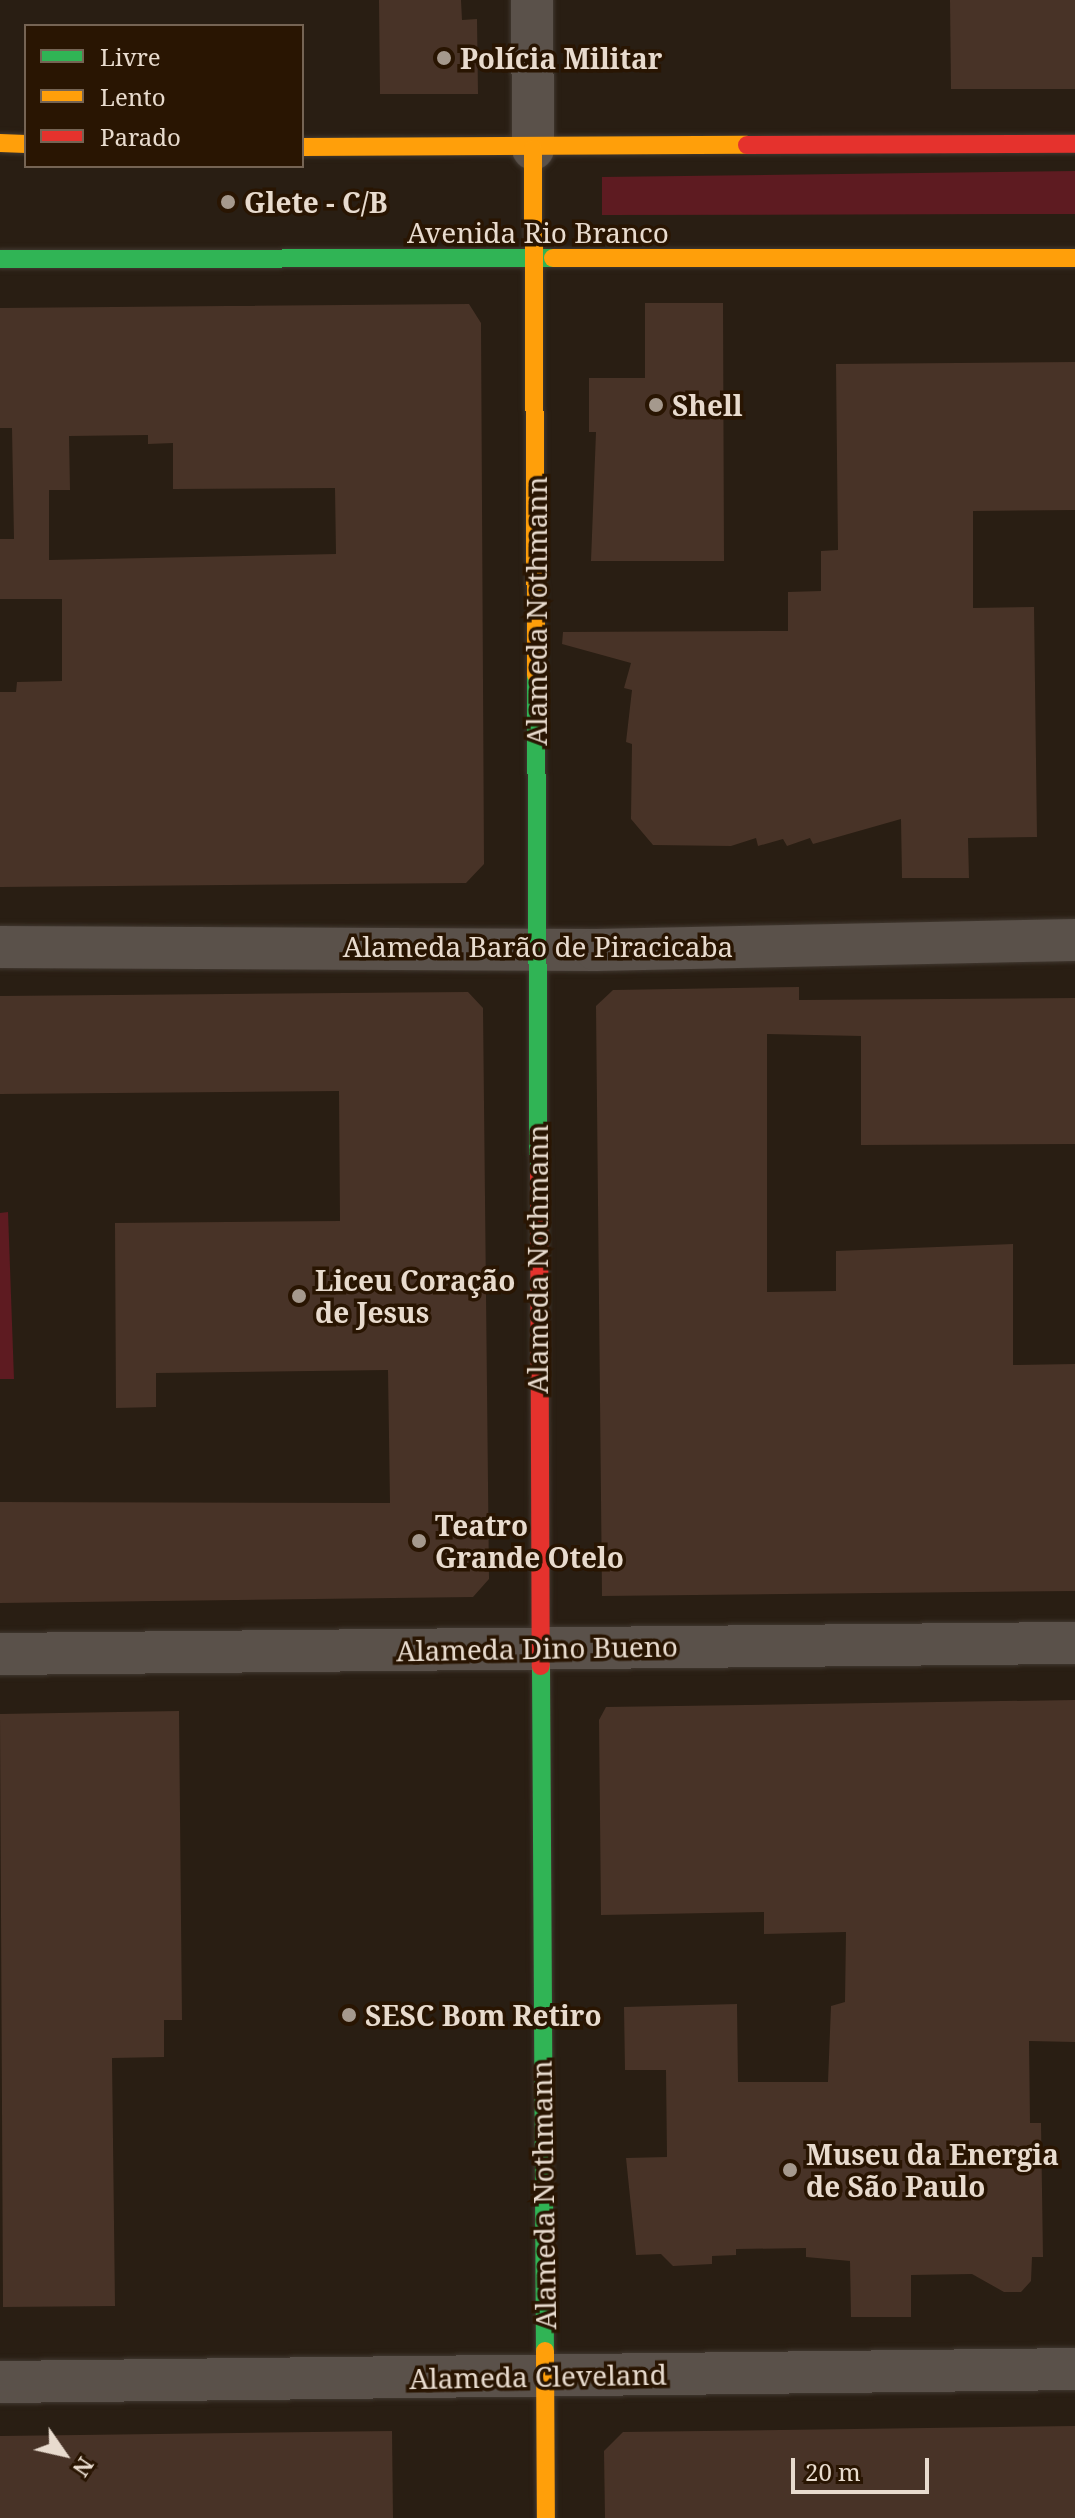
<!DOCTYPE html>
<html>
<head>
<meta charset="utf-8">
<style>
	body { margin:0 }
	#map { position:relative; width:1075px; height:2518px; overflow:hidden; background:#291e13; font-family:"Noto Serif",serif }
	div>[style] { position:absolute }
	.green>* { inset:0; background:#5e1b21 }
	.building>* { inset:0; background:#483327 }
	.roads { filter:drop-shadow(0 0 2px #413830) drop-shadow(0 0 2px #413830) }
	.street>* { height:42px; margin:-21px; padding:0 21px; transform-origin:21px; border-radius:21px; background:#5a514a }
	.fast>* { height:18px; margin:-9px; padding:0 9px; transform-origin:9px; border-radius:9px; background:#30b455 }
	.slow>* { height:18px; margin:-9px; padding:0 9px; transform-origin:9px; border-radius:9px; background:#ff9f0a }
	.jam>* { height:18px; margin:-9px; padding:0 9px; transform-origin:9px; border-radius:9px; background:#e5322d }
	.dots>* { width:22px; height:22px; translate:-50% -50%; box-sizing:border-box; border:4px solid #291502; border-radius:50% }
	span { translate:-50% -50%; white-space:nowrap; text-align:center; line-height:1.15; -webkit-text-stroke:7px #291502; paint-order:stroke }
	.poi-label { font-size:28px; color:#e8dbce; font-weight:700 }
	.left { translate:0 -50%; text-align:left }
	.street-label { font-size:28px; color:#e8dbce }
	.legend { position:absolute; left:24px; top:24px; width:280px; height:144px; box-sizing:border-box; background:#291502; border:2px solid #756454; margin:0; padding:10px 14px; list-style:none; font-size:24px; color:#e8dbce }
	.legend li { display:flex; align-items:center; gap:16px; height:40px }
	.legend b { width:40px; border:2px solid #756454 }
	.north { position:absolute; left:24px; top:2414px; width:80px; height:80px; -webkit-text-stroke:6px #291502; paint-order:stroke; rotate:124deg; font-size:22px; font-weight:700; line-height:32px; text-align:center; color:#e8dbce }
	.north::after { content:''; display:block; margin:auto; width:28px; height:36px; background:#e8dbce; clip-path:polygon(50% 0,100% 100%,50% 72%,0 100%) }
	.scale { position:absolute; left:791px; top:2458px; width:138px; height:36px; box-sizing:border-box; border:4px solid #e8dbce; border-top:0; padding-left:10px; font-size:24px; line-height:28px; white-space:nowrap; color:#e8dbce; -webkit-text-stroke:6px #291502; paint-order:stroke }
</style>
</head>
<body>
<div id="map">
	<div class="green">
		<i style="clip-path:polygon(1075px 171px,1075px 214px,602px 215px,602px 177px)"></i>
		<i style="clip-path:polygon(8px 1212px,14px 1379px,0 1379px,0 1213px)"></i>
	</div>
	<div class="building">
		<i style="clip-path:polygon(379px 0,461px 0,462px 20px,477px 19px,478px 94px,380px 94px)"></i>
		<i style="clip-path:polygon(950px 0,1075px 0,1075px 89px,951px 89px)"></i>
		<i style="clip-path:polygon(645px 303px,723px 303px,724px 561px,591px 561px,596px 432px,589px 432px,589px 378px,645px 378px)"></i>
		<i style="clip-path:polygon(evenodd,469px 304px,481px 323px,484px 864px,466px 883px,0 887px,0 692px,16px 692px,17px 682px,62px 681px,62px 599px,0 599px,0 539px,14px 539px,12px 428px,0 428px,0 308px,469px 304px,148px 435px,148px 444px,173px 443px,173px 489px,335px 488px,336px 554px,49px 560px,49px 490px,70px 490px,69px 436px,148px 435px)"></i>
		<i style="clip-path:polygon(1075px 362px,1075px 510px,973px 511px,973px 608px,1034px 607px,1037px 837px,968px 838px,969px 878px,902px 878px,901px 819px,813px 844px,810px 838px,787px 846px,783px 839px,758px 846px,756px 838px,731px 846px,653px 845px,631px 819px,632px 744px,626px 742px,632px 690px,624px 688px,631px 663px,562px 644px,563px 632px,788px 631px,788px 592px,821px 591px,821px 551px,838px 550px,836px 364px)"></i>
		<i style="clip-path:polygon(799px 987px,799px 1000px,1075px 998px,1075px 1144px,861px 1145px,861px 1036px,767px 1034px,767px 1292px,836px 1291px,836px 1251px,1013px 1244px,1013px 1365px,1075px 1364px,1075px 1591px,602px 1596px,596px 1006px,613px 990px)"></i>
		<i style="clip-path:polygon(468px 992px,483px 1008px,489px 1579px,473px 1597px,0 1603px,0 1502px,390px 1503px,388px 1370px,156px 1373px,156px 1407px,116px 1408px,115px 1223px,340px 1221px,339px 1091px,0 1094px,0 996px)"></i>
		<i style="clip-path:polygon(1075px 1700px,1075px 2042px,1029px 2041px,1030px 2123px,1041px 2123px,1043px 2257px,1032px 2257px,1031px 2281px,1021px 2292px,1004px 2292px,972px 2274px,911px 2275px,911px 2317px,851px 2317px,850px 2261px,806px 2257px,806px 2248px,736px 2249px,736px 2255px,712px 2256px,712px 2264px,673px 2266px,661px 2254px,636px 2255px,626px 2158px,667px 2157px,666px 2070px,625px 2070px,624px 2007px,737px 2004px,738px 2082px,828px 2082px,831px 2006px,845px 2002px,846px 1932px,764px 1934px,764px 1912px,601px 1915px,599px 1720px,606px 1707px)"></i>
		<i style="clip-path:polygon(179px 1711px,182px 2020px,164px 2020px,164px 2057px,112px 2058px,115px 2306px,3px 2307px,0 1714px)"></i>
		<i style="clip-path:polygon(1075px 2426px,1075px 2518px,605px 2518px,604px 2451px,623px 2432px)"></i>
		<i style="clip-path:polygon(392px 2431px,393px 2518px,0 2518px,0 2436px)"></i>
	</div>
	<div class="roads">
		<div class="street">
			<i style="left:532px;top:0;width:149px;rotate:89.6deg"></i>
			<i style="left:0;top:947px;width:596px;rotate:0.29deg"></i>
			<i style="left:596px;top:950px;width:479px;rotate:-1.2deg"></i>
			<i style="left:0;top:1654px;width:1075px;rotate:-0.59deg"></i>
			<i style="left:0;top:2382px;width:1075px;rotate:-0.69deg"></i>
		</div>
		<div class="fast">
			<i style="left:0;top:259px;width:553px;rotate:-0.1deg"></i>
			<i style="left:536px;top:675px;width:495px;rotate:89.7deg"></i>
			<i style="left:541px;top:1666px;width:685px;rotate:89.67deg"></i>
		</div>
		<div class="slow">
			<i style="left:0;top:143px;width:26px;rotate:2deg"></i>
			<i style="left:302px;top:147px;width:445px;rotate:-0.3deg"></i>
			<i style="left:533px;top:149px;width:526px;rotate:89.67deg"></i>
			<i style="left:553px;top:258px;width:522px"></i>
			<i style="left:545px;top:2351px;width:167px;rotate:89.7deg"></i>
		</div>
		<div class="jam">
			<i style="left:747px;top:145px;width:328px;rotate:-0.2deg"></i>
			<i style="left:539px;top:1170px;width:496px;rotate:89.8deg"></i>
		</div>
	</div>
	<div class="dots">
		<i style="left:444px;top:58px;background:#a5998d"></i>
		<i style="left:228px;top:202px;background:#a5998d"></i>
		<i style="left:656px;top:405px;background:#a5998d"></i>
		<i style="left:299px;top:1296px;background:#a5998d"></i>
		<i style="left:419px;top:1541px;background:#a5998d"></i>
		<i style="left:349px;top:2015px;background:#a5998d"></i>
		<i style="left:790px;top:2170px;background:#a5998d"></i>
	</div>
	<div class="poi-label">
		<span class="left" style="left:460px;top:58px">Polícia Militar</span>
		<span class="left" style="left:244px;top:202px">Glete - C/B</span>
		<span class="left" style="left:672px;top:405px">Shell</span>
		<span class="left" style="left:315px;top:1296px">Liceu Coração<br>de Jesus</span>
		<span class="left" style="left:435px;top:1541px">Teatro<br>Grande Otelo</span>
		<span class="left" style="left:365px;top:2015px">SESC Bom Retiro</span>
		<span class="left" style="left:806px;top:2170px">Museu da Energia<br>de São Paulo</span>
	</div>
	<div class="street-label">
		<span style="left:538px;top:232px">Avenida Rio Branco</span>
		<span style="left:536px;top:611px;rotate:-90deg">Alameda Nothmann</span>
		<span style="left:538px;top:946px">Alameda Barão de Piracicaba</span>
		<span style="left:537px;top:1259px;rotate:-90deg">Alameda Nothmann</span>
		<span style="left:537px;top:1648px;rotate:-1deg">Alameda Dino Bueno</span>
		<span style="left:543px;top:2195px;rotate:-91deg">Alameda Nothmann</span>
		<span style="left:538px;top:2376px;rotate:-1deg">Alameda Cleveland</span>
	</div>
	<ul class="legend">
	<li><b style="height:10px;background:#30b455"></b>Livre</li>
	<li><b style="height:10px;background:#ff9f0a"></b>Lento</li>
	<li><b style="height:10px;background:#e5322d"></b>Parado</li>
	</ul>
	<div class="north">N</div>
	<div class="scale">20 m</div>
</div>
</body>
</html>
